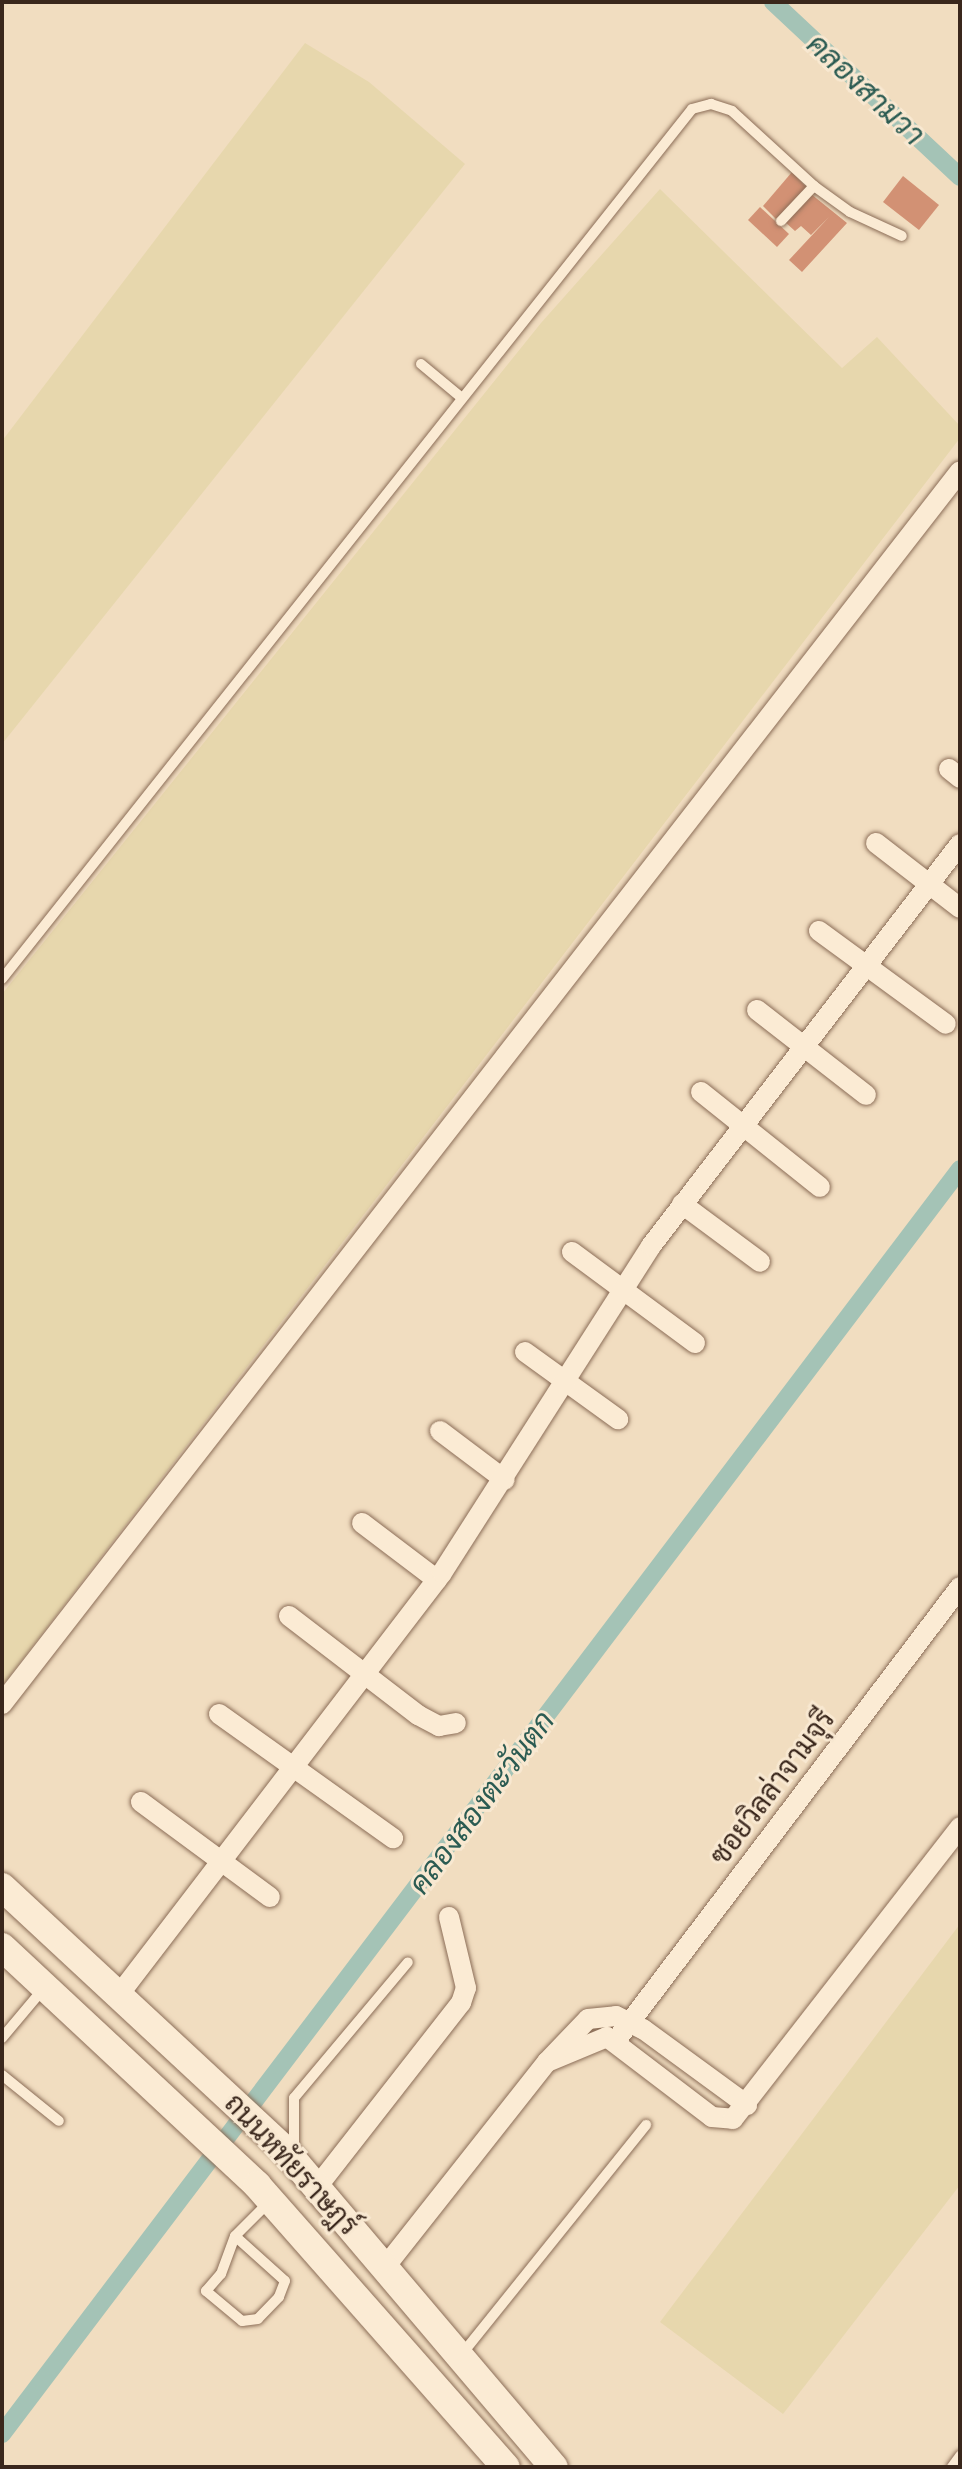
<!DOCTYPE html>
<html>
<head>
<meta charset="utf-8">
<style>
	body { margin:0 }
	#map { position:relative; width:962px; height:2469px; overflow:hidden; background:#f1ddc0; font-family:Merriweather,Sarabun,serif }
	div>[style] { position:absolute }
	.farmland>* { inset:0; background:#e7d7ad }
	.canal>* { height:18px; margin:-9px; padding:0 9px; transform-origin:9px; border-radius:9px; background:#a4c3b6 }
	.building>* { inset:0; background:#d29174 }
	.roads { filter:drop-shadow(0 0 2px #8b6d57) drop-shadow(0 0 2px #8b6d57) }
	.service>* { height:10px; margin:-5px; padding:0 5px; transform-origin:5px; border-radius:5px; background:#fbebd4 }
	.minor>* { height:20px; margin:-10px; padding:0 10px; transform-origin:10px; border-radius:10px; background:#fbebd4 }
	.secondary>* { height:28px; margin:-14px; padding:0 14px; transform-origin:14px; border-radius:14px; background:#fbebd4 }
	span { translate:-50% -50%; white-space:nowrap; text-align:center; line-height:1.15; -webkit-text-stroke:6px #f8e8d1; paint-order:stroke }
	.street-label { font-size:28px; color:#3a271c }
	.water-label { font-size:30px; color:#2b5b52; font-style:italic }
	.frame { position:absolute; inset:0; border:4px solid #3a271c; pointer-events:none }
</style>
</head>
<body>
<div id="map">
	<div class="farmland">
		<i style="clip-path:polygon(305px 43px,369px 82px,465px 164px,2px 744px,2px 441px)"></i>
		<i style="clip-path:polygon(660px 189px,842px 368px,877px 337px,960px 426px,960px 438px,2px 1686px,2px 994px,541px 323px)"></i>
		<i style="clip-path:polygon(960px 1924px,960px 2185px,783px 2414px,660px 2322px)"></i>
	</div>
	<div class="canal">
		<i style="left:773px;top:2px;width:256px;rotate:43.1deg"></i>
		<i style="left:2px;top:2434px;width:1587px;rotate:-52.86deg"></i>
	</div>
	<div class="building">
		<i style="clip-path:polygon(792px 172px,807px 188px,776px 219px,763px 206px)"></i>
		<i style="clip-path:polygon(903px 176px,939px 205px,919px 230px,883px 202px)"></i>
		<i style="clip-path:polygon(811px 194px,847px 223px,802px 272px,789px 260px,829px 217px,811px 235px,801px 226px,795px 231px,785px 222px)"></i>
		<i style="clip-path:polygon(760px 207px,789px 234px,777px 247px,748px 220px)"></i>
	</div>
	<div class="roads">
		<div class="service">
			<i style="left:781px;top:221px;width:48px;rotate:-46.7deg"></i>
			<i style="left:421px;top:364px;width:53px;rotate:39.7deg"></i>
			<i style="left:2px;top:979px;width:1110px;rotate:-51.58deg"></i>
			<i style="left:692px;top:109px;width:20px;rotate:-15deg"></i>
			<i style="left:711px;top:104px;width:22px;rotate:18deg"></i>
			<i style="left:732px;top:111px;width:111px;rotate:42.4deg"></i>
			<i style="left:814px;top:186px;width:44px;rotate:35.8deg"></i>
			<i style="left:850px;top:212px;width:57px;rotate:24.8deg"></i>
			<i style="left:2px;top:2038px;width:65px;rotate:-50deg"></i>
			<i style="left:2px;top:2075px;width:73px;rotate:38.9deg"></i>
			<i style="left:294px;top:2151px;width:53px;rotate:-90deg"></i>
			<i style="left:294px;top:2098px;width:177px;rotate:-50deg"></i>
			<i style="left:235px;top:2236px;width:67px;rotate:42deg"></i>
			<i style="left:285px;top:2281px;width:17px;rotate:111deg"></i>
			<i style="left:279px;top:2297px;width:30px;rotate:134deg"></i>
			<i style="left:258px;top:2319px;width:16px;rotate:173deg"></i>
			<i style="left:242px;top:2321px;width:47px;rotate:-140.2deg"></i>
			<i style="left:206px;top:2291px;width:23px;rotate:-49deg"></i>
			<i style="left:221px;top:2274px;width:40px;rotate:-69.8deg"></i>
			<i style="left:235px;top:2236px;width:49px;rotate:-45deg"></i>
			<i style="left:462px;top:2354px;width:294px;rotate:-51.2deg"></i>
			<i style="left:952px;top:2467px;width:14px;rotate:-54deg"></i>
		</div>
		<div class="minor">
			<i style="left:949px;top:769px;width:14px;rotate:39deg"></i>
			<i style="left:876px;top:843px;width:106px;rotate:37.7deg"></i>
			<i style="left:819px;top:931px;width:157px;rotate:36.2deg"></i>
			<i style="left:757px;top:1010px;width:138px;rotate:37.9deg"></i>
			<i style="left:701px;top:1092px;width:152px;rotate:38.6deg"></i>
			<i style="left:682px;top:1204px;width:97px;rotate:36.6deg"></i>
			<i style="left:572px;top:1252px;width:153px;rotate:36.5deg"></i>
			<i style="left:525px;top:1352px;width:115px;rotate:35.8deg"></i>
			<i style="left:440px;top:1431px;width:81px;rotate:37deg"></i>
			<i style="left:362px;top:1523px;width:94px;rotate:37.2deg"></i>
			<i style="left:289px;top:1616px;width:163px;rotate:37.5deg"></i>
			<i style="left:418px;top:1715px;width:24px;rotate:28deg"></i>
			<i style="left:439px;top:1726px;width:17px;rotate:-10deg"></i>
			<i style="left:2px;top:1704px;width:1561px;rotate:-52.15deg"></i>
			<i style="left:219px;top:1714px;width:214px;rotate:35.5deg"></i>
			<i style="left:141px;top:1802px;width:160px;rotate:36.4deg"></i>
			<i style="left:118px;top:1996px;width:533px;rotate:-52.55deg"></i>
			<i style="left:442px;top:1573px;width:388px;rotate:-57.4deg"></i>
			<i style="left:651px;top:1246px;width:507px;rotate:-52.45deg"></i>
			<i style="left:615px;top:2042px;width:571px;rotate:-52.83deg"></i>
			<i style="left:547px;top:2062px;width:65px;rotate:-22.6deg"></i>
			<i style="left:607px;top:2037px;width:132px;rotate:37.3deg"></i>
			<i style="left:712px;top:2117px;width:21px;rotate:5deg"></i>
			<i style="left:733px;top:2119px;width:370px;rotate:-52.1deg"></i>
			<i style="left:317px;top:2187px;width:234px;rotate:-52deg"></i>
			<i style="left:461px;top:2003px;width:16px;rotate:-72deg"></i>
			<i style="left:466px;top:1988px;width:73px;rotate:-103.5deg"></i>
			<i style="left:385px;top:2267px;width:261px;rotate:-51.7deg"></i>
			<i style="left:547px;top:2062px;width:59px;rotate:-46.4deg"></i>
			<i style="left:588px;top:2019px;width:28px;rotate:-6deg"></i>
			<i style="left:616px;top:2016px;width:30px;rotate:26deg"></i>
			<i style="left:643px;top:2029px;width:129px;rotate:36.2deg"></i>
		</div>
		<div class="secondary">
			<i style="left:2px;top:1887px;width:385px;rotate:42.9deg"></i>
			<i style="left:284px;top:2149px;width:417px;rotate:49.7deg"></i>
			<i style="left:2px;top:1947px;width:349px;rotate:43deg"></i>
			<i style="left:257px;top:2185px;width:376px;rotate:48.6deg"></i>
		</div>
	</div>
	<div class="street-label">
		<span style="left:772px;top:1787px;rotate:-53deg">ซอยวิลล่าจามจุรี</span>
		<span style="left:292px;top:2164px;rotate:47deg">ถนนหทัยราษฎร์</span>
	</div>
	<div class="water-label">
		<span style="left:866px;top:89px;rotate:43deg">คลองสามวา</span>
		<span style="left:481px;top:1802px;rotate:-53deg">คลองสองตะวันตก</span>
	</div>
	<div class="frame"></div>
</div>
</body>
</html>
